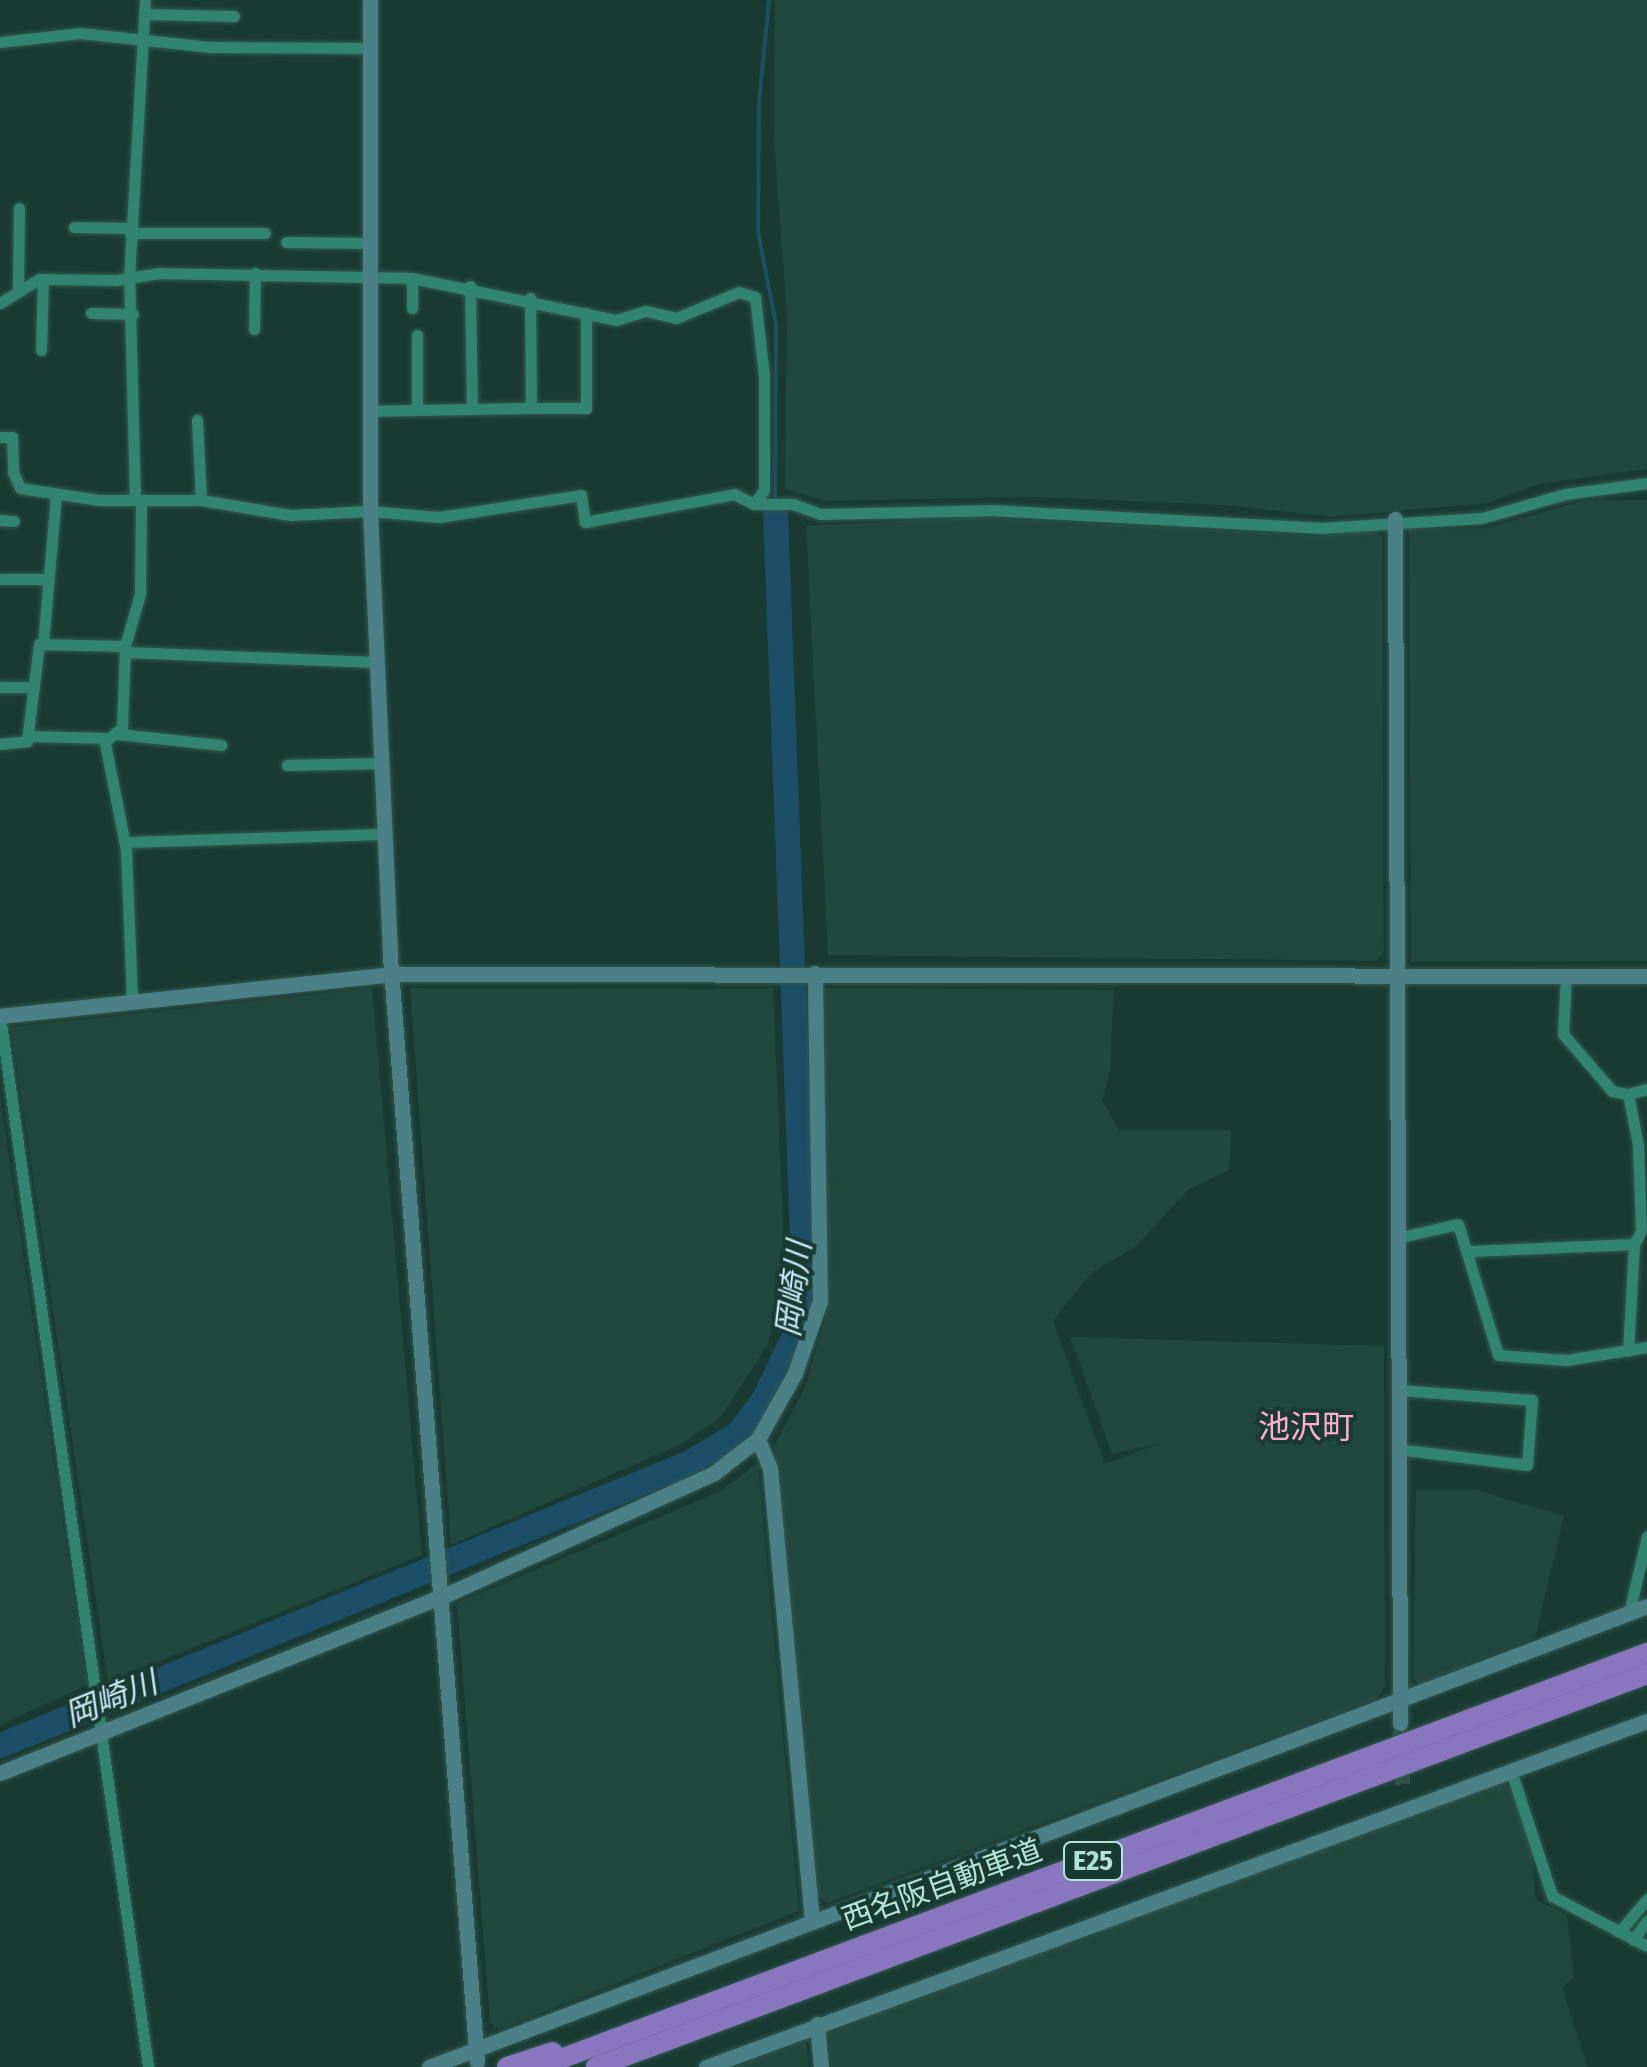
<!DOCTYPE html>
<html>
<head>
<meta charset="utf-8">
<style>
	body { margin:0 }
	#map { position:relative; width:1647px; height:2067px; overflow:hidden; background:#183a31; font-family:"Fira Sans Condensed","Noto Sans JP",sans-serif }
	div>[style] { position:absolute }
	.built>* { inset:0; background:#21483d }
	.stream>* { height:4px; margin:-2px; padding:0 2px; transform-origin:2px; border-radius:2px; background:#1c4e68 }
	.river>* { height:25px; margin:-12.5px; padding:0 12.5px; transform-origin:12.5px; border-radius:12.5px; background:#1c4e68 }
	.secondary-tunnel>* { height:15px; margin-top:-7.5px; transform-origin:0; background:repeating-linear-gradient(90deg,#2f544a 0 15px,transparent 0 23px) }
	.roads { filter:drop-shadow(0 0 2px #32584e) drop-shadow(0 0 2px #32584e) }
	.street>* { height:11px; margin:-5.5px; padding:0 5.5px; transform-origin:5.5px; border-radius:5.5px; background:#318470 }
	.secondary>* { height:15px; margin:-7.5px; padding:0 7.5px; transform-origin:7.5px; border-radius:7.5px; background:#4b8087 }
	.highway>* { height:20px; margin:-10px; padding:0 10px; transform-origin:10px; border-radius:10px; background:#8877be }
	span { translate:-50% -50%; white-space:nowrap; text-align:center; line-height:1.15; -webkit-text-stroke:8px #183a31; paint-order:stroke }
	.shield-label span { padding:2px 8px; background:#183a31; border:2px solid; border-radius:8px; -webkit-text-stroke-width:0 }
	.shield-label { font-size:28px; color:#b4e4d5; font-weight:700 }
	.street-label { font-size:30px; color:#b4e4d5 }
	.water-label { font-size:32px; color:#cae8fa; font-style:italic }
	.neighbourhood-label { font-size:32px; color:#ffafcf }
</style>
</head>
<body>
<div id="map">
	<div class="built">
		<i style="clip-path:polygon(775px 0,1647px 0,1647px 469px,1539px 484px,1488px 503px,1330px 517px,1226px 505px,1037px 497px,824px 501px,785px 489px,787px 316px,774px 143px)"></i>
		<i style="clip-path:polygon(1587px 500px,1647px 500px,1647px 961px,1411px 962px,1409px 530px,1486px 528px)"></i>
		<i style="clip-path:polygon(974px 517px,1321px 536px,1372px 528px,1382px 537px,1384px 952px,1376px 961px,828px 955px,806px 526px)"></i>
		<i style="clip-path:polygon(372px 988px,422px 1555px,108px 1682px,11px 1027px)"></i>
		<i style="clip-path:polygon(410px 988px,773px 989px,785px 1273px,768px 1344px,720px 1418px,681px 1444px,451px 1545px)"></i>
		<i style="clip-path:polygon(821px 988px,1114px 990px,1110px 1072px,1102px 1100px,1119px 1130px,1231px 1130px,1229px 1170px,1189px 1189px,1135px 1247px,1091px 1273px,1053px 1321px,1105px 1464px,1160px 1443px,1112px 1454px,1070px 1337px,1384px 1346px,1385px 1686px,1376px 1699px,828px 1903px,816px 1896px,774px 1446px,806px 1385px,825px 1319px)"></i>
		<i style="clip-path:polygon(0 1097px,87px 1685px,0 1725px)"></i>
		<i style="clip-path:polygon(758px 1463px,799px 1911px,498px 2030px,490px 2022px,457px 1603px,721px 1491px)"></i>
		<i style="clip-path:polygon(1416px 1490px,1477px 1490px,1564px 1516px,1535px 1638px,1420px 1684px,1413px 1679px)"></i>
		<i style="clip-path:polygon(1496px 1781px,1511px 1786px,1532px 1850px,1535px 1899px,1567px 1915px,1574px 1977px,1562px 1988px,1588px 2067px,831px 2067px,828px 2033px)"></i>
		<i style="clip-path:polygon(806px 2040px,809px 2067px,735px 2067px)"></i>
	</div>
	<div class="stream">
		<i style="left:769px;top:0;width:102px;rotate:95.6deg"></i>
		<i style="left:759px;top:102px;width:130px;rotate:90.4deg"></i>
		<i style="left:758px;top:232px;width:95px;rotate:79deg"></i>
		<i style="left:776px;top:325px;width:186px;rotate:90.3deg"></i>
	</div>
	<div class="river">
		<i style="left:0;top:1745px;width:746px;rotate:-22.3deg"></i>
		<i style="left:690px;top:1462px;width:56px;rotate:-31.1deg"></i>
		<i style="left:738px;top:1433px;width:44px;rotate:-53.4deg"></i>
		<i style="left:764px;top:1398px;width:70px;rotate:-64.5deg"></i>
		<i style="left:794px;top:1335px;width:72px;rotate:-82.8deg"></i>
		<i style="left:803px;top:1264px;width:754px;rotate:-92.13deg"></i>
	</div>
	<div class="secondary-tunnel">
		<i style="left:1400px;top:1723px;width:66px;rotate:87.4deg"></i>
	</div>
	<div class="roads">
		<div class="street">
			<i style="left:144px;top:14px;width:90px;rotate:1.3deg"></i>
			<i style="left:0;top:42px;width:81px;rotate:-6.4deg"></i>
			<i style="left:80px;top:33px;width:131px;rotate:6.1deg"></i>
			<i style="left:210px;top:47px;width:160px;rotate:0.4deg"></i>
			<i style="left:74px;top:227px;width:56px;rotate:1deg"></i>
			<i style="left:130px;top:233px;width:135px"></i>
			<i style="left:286px;top:242px;width:83px;rotate:0.7deg"></i>
			<i style="left:412px;top:278px;width:30px;rotate:90deg"></i>
			<i style="left:470px;top:286px;width:122px;rotate:89.1deg"></i>
			<i style="left:18px;top:289px;width:81px;rotate:-89.3deg"></i>
			<i style="left:0;top:303px;width:46px;rotate:-31.6deg"></i>
			<i style="left:39px;top:279px;width:77px;rotate:0.7deg"></i>
			<i style="left:116px;top:280px;width:44px;rotate:-9.2deg"></i>
			<i style="left:159px;top:273px;width:253px;rotate:1.1deg"></i>
			<i style="left:412px;top:278px;width:208px;rotate:11.6deg"></i>
			<i style="left:616px;top:320px;width:31px;rotate:-17deg"></i>
			<i style="left:646px;top:311px;width:31px;rotate:13deg"></i>
			<i style="left:676px;top:318px;width:68px;rotate:-22.4deg"></i>
			<i style="left:739px;top:292px;width:17px;rotate:17deg"></i>
			<i style="left:755px;top:297px;width:80px;rotate:83.5deg"></i>
			<i style="left:764px;top:376px;width:114px;rotate:90deg"></i>
			<i style="left:764px;top:490px;width:17px;rotate:126deg"></i>
			<i style="left:91px;top:313px;width:42px;rotate:1.4deg"></i>
			<i style="left:254px;top:329px;width:56px;rotate:-89deg"></i>
			<i style="left:417px;top:335px;width:72px;rotate:90deg"></i>
			<i style="left:41px;top:350px;width:71px;rotate:-88.4deg"></i>
			<i style="left:531px;top:408px;width:55px"></i>
			<i style="left:586px;top:408px;width:95px;rotate:-90deg"></i>
			<i style="left:368px;top:411px;width:163px;rotate:-1.1deg"></i>
			<i style="left:531px;top:408px;width:110px;rotate:-90.5deg"></i>
			<i style="left:197px;top:420px;width:80px;rotate:87.1deg"></i>
			<i style="left:0;top:437px;width:12px"></i>
			<i style="left:12px;top:437px;width:35px;rotate:88deg"></i>
			<i style="left:13px;top:472px;width:17px;rotate:66deg"></i>
			<i style="left:20px;top:488px;width:80px;rotate:8.6deg"></i>
			<i style="left:99px;top:500px;width:102px"></i>
			<i style="left:201px;top:500px;width:91px;rotate:9.5deg"></i>
			<i style="left:291px;top:515px;width:79px;rotate:-2.9deg"></i>
			<i style="left:370px;top:511px;width:69px;rotate:5deg"></i>
			<i style="left:439px;top:517px;width:144px;rotate:-8.8deg"></i>
			<i style="left:581px;top:495px;width:27px;rotate:82deg"></i>
			<i style="left:585px;top:522px;width:152px;rotate:-10.6deg"></i>
			<i style="left:734px;top:494px;width:22px;rotate:27deg"></i>
			<i style="left:754px;top:504px;width:39px"></i>
			<i style="left:793px;top:504px;width:29px;rotate:20deg"></i>
			<i style="left:820px;top:514px;width:170px;rotate:-1.3deg"></i>
			<i style="left:990px;top:510px;width:330px;rotate:3.1deg"></i>
			<i style="left:1320px;top:528px;width:162px;rotate:-3.5deg"></i>
			<i style="left:1482px;top:518px;width:86px;rotate:-16.1deg"></i>
			<i style="left:1565px;top:494px;width:83px;rotate:-7.6deg"></i>
			<i style="left:135px;top:500px;width:222px;rotate:-91.5deg"></i>
			<i style="left:129px;top:278px;width:278px;rotate:-86.7deg"></i>
			<i style="left:0;top:520px;width:14px;rotate:4deg"></i>
			<i style="left:0;top:579px;width:48px"></i>
			<i style="left:43px;top:644px;width:150px;rotate:-85deg"></i>
			<i style="left:125px;top:652px;width:251px;rotate:2.3deg"></i>
			<i style="left:0;top:687px;width:31px"></i>
			<i style="left:118px;top:734px;width:104px;rotate:6.1deg"></i>
			<i style="left:28px;top:736px;width:81px;rotate:1.4deg"></i>
			<i style="left:109px;top:738px;width:16px;rotate:-38deg"></i>
			<i style="left:122px;top:728px;width:82px;rotate:-87.9deg"></i>
			<i style="left:125px;top:646px;width:54px;rotate:-73.9deg"></i>
			<i style="left:140px;top:594px;width:94px;rotate:-89.4deg"></i>
			<i style="left:104px;top:738px;width:114px;rotate:78.9deg"></i>
			<i style="left:126px;top:850px;width:151px;rotate:87.7deg"></i>
			<i style="left:0;top:744px;width:27px;rotate:-6deg"></i>
			<i style="left:27px;top:741px;width:98px;rotate:-82.9deg"></i>
			<i style="left:39px;top:644px;width:86px;rotate:1.3deg"></i>
			<i style="left:287px;top:765px;width:94px;rotate:-1.2deg"></i>
			<i style="left:125px;top:842px;width:259px;rotate:-1.8deg"></i>
			<i style="left:1566px;top:975px;width:59px;rotate:92.9deg"></i>
			<i style="left:1563px;top:1034px;width:75px;rotate:49.3deg"></i>
			<i style="left:1612px;top:1091px;width:16px;rotate:11deg"></i>
			<i style="left:1628px;top:1094px;width:52px;rotate:78.9deg"></i>
			<i style="left:1638px;top:1145px;width:86px;rotate:88deg"></i>
			<i style="left:1641px;top:1231px;width:15px;rotate:118deg"></i>
			<i style="left:1634px;top:1244px;width:107px;rotate:93.2deg"></i>
			<i style="left:0;top:1016px;width:1061px;rotate:81.98deg"></i>
			<i style="left:1628px;top:1094px;width:20px;rotate:-15deg"></i>
			<i style="left:1401px;top:1237px;width:58px;rotate:-12.8deg"></i>
			<i style="left:1458px;top:1224px;width:137px;rotate:73deg"></i>
			<i style="left:1498px;top:1355px;width:68px;rotate:4.2deg"></i>
			<i style="left:1566px;top:1360px;width:82px;rotate:-9.1deg"></i>
			<i style="left:1471px;top:1251px;width:163px;rotate:-2.5deg"></i>
			<i style="left:1397px;top:1449px;width:131px;rotate:7deg"></i>
			<i style="left:1527px;top:1465px;width:65px;rotate:-85.6deg"></i>
			<i style="left:1532px;top:1400px;width:134px;rotate:-175.7deg"></i>
			<i style="left:1629px;top:1613px;width:79px;rotate:-76.8deg"></i>
			<i style="left:1511px;top:1771px;width:132px;rotate:71.8deg"></i>
			<i style="left:1552px;top:1896px;width:107px;rotate:27.8deg"></i>
			<i style="left:1619px;top:1932px;width:43px;rotate:-49.7deg"></i>
			<i style="left:1633px;top:1940px;width:24px;rotate:-54deg"></i>
		</div>
		<div class="secondary">
			<i style="left:370px;top:0;width:511px;rotate:90deg"></i>
			<i style="left:370px;top:511px;width:446px;rotate:87.4deg"></i>
			<i style="left:390px;top:957px;width:1108px;rotate:85.5deg"></i>
			<i style="left:1395px;top:519px;width:1204px;rotate:89.76deg"></i>
			<i style="left:0;top:1016px;width:393px;rotate:-6.1deg"></i>
			<i style="left:391px;top:974px;width:1256px;rotate:0.09deg"></i>
			<i style="left:758px;top:1439px;width:31px;rotate:68deg"></i>
			<i style="left:770px;top:1468px;width:456px;rotate:84.7deg"></i>
			<i style="left:0;top:1773px;width:475px;rotate:-21.8deg"></i>
			<i style="left:441px;top:1597px;width:300px;rotate:-24.4deg"></i>
			<i style="left:714px;top:1473px;width:56px;rotate:-37.7deg"></i>
			<i style="left:758px;top:1439px;width:76px;rotate:-60.7deg"></i>
			<i style="left:795px;top:1373px;width:76px;rotate:-70.9deg"></i>
			<i style="left:820px;top:1301px;width:328px;rotate:-90.9deg"></i>
			<i style="left:817px;top:2024px;width:43px;rotate:84.7deg"></i>
			<i style="left:429px;top:2067px;width:1302px;rotate:-20.73deg"></i>
			<i style="left:706px;top:2067px;width:1003px;rotate:-20.19deg"></i>
		</div>
		<div class="highway">
			<i style="left:507px;top:2067px;width:48px;rotate:-18.1deg"></i>
			<i style="left:539px;top:2067px;width:1183px;rotate:-20.49deg"></i>
			<i style="left:596px;top:2067px;width:1122px;rotate:-20.5deg"></i>
		</div>
	</div>
	<div class="shield-label">
		<span style="left:1093px;top:1861px">E25</span>
	</div>
	<div class="street-label">
		<span style="left:942px;top:1885px;rotate:-20deg">西名阪自動車道</span>
	</div>
	<div class="water-label">
		<span style="left:794px;top:1289px;rotate:-83deg">岡崎川</span>
		<span style="left:111px;top:1699px;rotate:-22deg">岡崎川</span>
	</div>
	<div class="neighbourhood-label">
		<span style="left:1306px;top:1427px">池沢町</span>
	</div>
</div>
</body>
</html>
